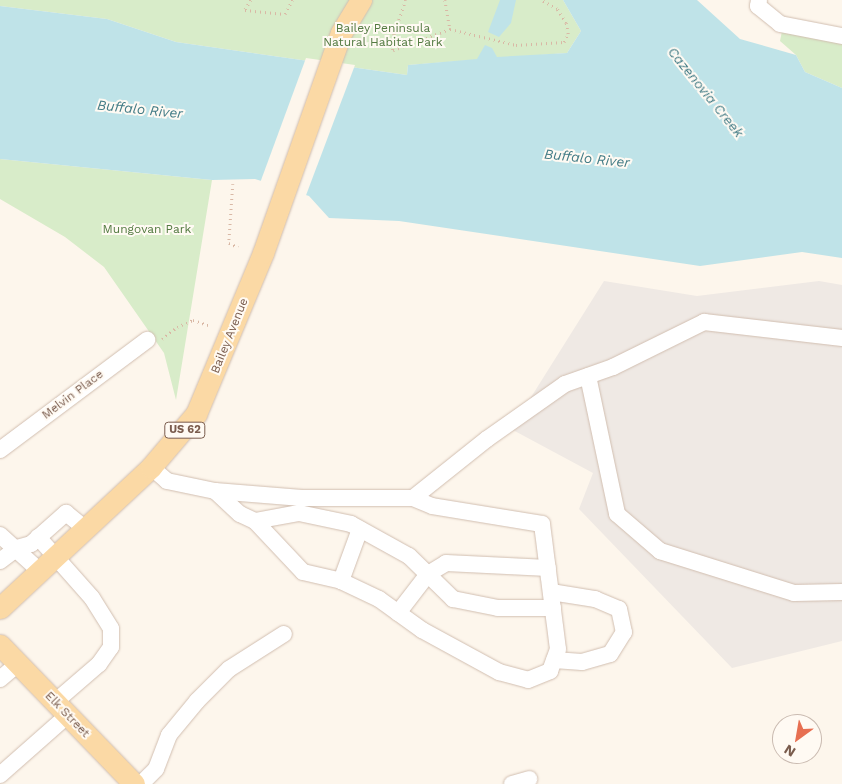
<!DOCTYPE html>
<html>
<head>
<meta charset="utf-8">
<style>
	body { margin:0 }
	#map { position:relative; width:842px; height:784px; overflow:hidden; background:#fdf6ec; font-family:"Work Sans",sans-serif }
	div>[style] { position:absolute }
	.industrial>* { inset:0; background:#efe9e4 }
	.green>* { inset:0; background:#d8ecc9 }
	.water>* { inset:0; background:#bfe3e8 }
	.pier>* { inset:0; background:#fdf6ec }
	.path>* { height:2.5px; margin-top:-1.25px; transform-origin:0; background:repeating-linear-gradient(90deg,#d9b8a5 0 1px,transparent 0 5px) }
	.roads { filter:drop-shadow(0 0 1px #d1beb0) drop-shadow(0 0 1px #d1beb0) }
	.minor>* { height:16px; margin:-8px; padding:0 8px; transform-origin:8px; border-radius:8px; background:#fff }
	.major>* { height:21px; margin:-10.5px; padding:0 10.5px; transform-origin:10.5px; border-radius:10.5px; background:#fbd9a5 }
	span { translate:-50% -50%; white-space:nowrap; text-align:center; line-height:1.15; -webkit-text-stroke:4px #fffaf3; paint-order:stroke }
	.shield-label span { padding:1px 4px; background:#fffaf3; border:1px solid; border-radius:4px; -webkit-text-stroke-width:0 }
	.shield-label { font-size:11px; color:#7a5c4d; font-weight:700 }
	.park-label { font-size:12px; color:#537a41 }
	.street-label { font-size:12px; color:#7a5c4d }
	.water-label { font-size:14px; color:#437c86; font-style:italic }
	.north { position:absolute; left:772px; top:714px; width:50px; height:50px; box-sizing:border-box; background:#fffaf3; border:1px solid #cabbb1; border-radius:50%; rotate:212deg; font-size:14px; font-weight:700; line-height:20px; text-align:center; color:#7a5c4d }
	.north::after { content:''; display:block; margin:auto; width:18px; height:22px; background:#e76f51; clip-path:polygon(50% 0,100% 100%,50% 72%,0 100%) }
</style>
</head>
<body>
<div id="map">
	<div class="industrial">
		<i style="clip-path:polygon(604px 281px,697px 296px,819px 281px,842px 285px,842px 641px,732px 668px,579px 509px,593px 473px,511px 429px)"></i>
	</div>
	<div class="green">
		<i style="clip-path:polygon(0 0,563px 0,581px 31px,567px 53px,408px 65px,407px 75px,176px 42px,107px 19px,0 6px)"></i>
		<i style="clip-path:polygon(782px 31px,842px 44px,842px 88px,805px 72px,796px 55px,780px 41px)"></i>
		<i style="clip-path:polygon(0 159px,212px 180px,176px 400px,164px 353px,104px 267px,65px 237px,0 199px)"></i>
	</div>
	<div class="water">
		<i style="clip-path:polygon(500px 0,516px 0,511px 23px,499px 37px,488px 32px)"></i>
		<i style="clip-path:polygon(563px 0,697px 0,740px 39px,796px 55px,805px 72px,842px 88px,842px 258px,802px 252px,700px 266px,399px 221px,329px 218px,309px 196px,255px 179px,212px 180px,0 159px,0 6px,107px 19px,176px 42px,407px 75px,408px 65px,477px 59px,485px 45px,492px 48px,497px 57px,567px 53px,581px 31px)"></i>
	</div>
	<div class="pier">
		<i style="clip-path:polygon(306px 58px,355px 65px,305px 198px,260px 183px)"></i>
	</div>
	<div class="path">
		<i style="left:251px;top:0;width:12px;rotate:121deg"></i>
		<i style="left:245px;top:10px;width:40px;rotate:5.7deg"></i>
		<i style="left:285px;top:14px;width:16px;rotate:-63deg"></i>
		<i style="left:406px;top:0;width:36px;rotate:109deg"></i>
		<i style="left:394px;top:34px;width:16px;rotate:94deg"></i>
		<i style="left:393px;top:50px;width:61px;rotate:-20.2deg"></i>
		<i style="left:450px;top:29px;width:68px;rotate:13.6deg"></i>
		<i style="left:516px;top:45px;width:48px;rotate:-3.6deg"></i>
		<i style="left:564px;top:42px;width:9px;rotate:-63deg"></i>
		<i style="left:568px;top:34px;width:11px;rotate:-100deg"></i>
		<i style="left:566px;top:23px;width:17px;rotate:-123deg"></i>
		<i style="left:557px;top:9px;width:18px;rotate:-151deg"></i>
		<i style="left:445px;top:0;width:29px;rotate:80deg"></i>
		<i style="left:233px;top:184px;width:59px;rotate:93.9deg"></i>
		<i style="left:229px;top:243px;width:10px;rotate:24deg"></i>
		<i style="left:162px;top:339px;width:19px;rotate:-39deg"></i>
		<i style="left:177px;top:327px;width:17px;rotate:-24deg"></i>
		<i style="left:193px;top:320px;width:19px;rotate:18deg"></i>
	</div>
	<div class="roads">
		<div class="minor">
			<i style="left:759px;top:0;width:6px;rotate:99deg"></i>
			<i style="left:758px;top:6px;width:28px;rotate:39deg"></i>
			<i style="left:780px;top:24px;width:63px;rotate:11deg"></i>
			<i style="left:588px;top:376px;width:141px;rotate:78.1deg"></i>
			<i style="left:617px;top:514px;width:57px;rotate:40.7deg"></i>
			<i style="left:660px;top:551px;width:140px;rotate:17.4deg"></i>
			<i style="left:794px;top:593px;width:48px;rotate:-1.2deg"></i>
			<i style="left:0;top:450px;width:184px;rotate:-36.8deg"></i>
			<i style="left:151px;top:467px;width:21px;rotate:41deg"></i>
			<i style="left:167px;top:481px;width:49px;rotate:11.8deg"></i>
			<i style="left:215px;top:491px;width:87px;rotate:4.6deg"></i>
			<i style="left:302px;top:498px;width:111px"></i>
			<i style="left:413px;top:498px;width:95px;rotate:-38.6deg"></i>
			<i style="left:487px;top:439px;width:95px;rotate:-35.2deg"></i>
			<i style="left:565px;top:384px;width:51px;rotate:-19.5deg"></i>
			<i style="left:613px;top:367px;width:102px;rotate:-26.3deg"></i>
			<i style="left:704px;top:322px;width:139px;rotate:6.6deg"></i>
			<i style="left:215px;top:491px;width:34px;rotate:43deg"></i>
			<i style="left:240px;top:514px;width:17px;rotate:25deg"></i>
			<i style="left:255px;top:521px;width:70px;rotate:46.7deg"></i>
			<i style="left:303px;top:572px;width:39px;rotate:13deg"></i>
			<i style="left:341px;top:581px;width:42px;rotate:25.3deg"></i>
			<i style="left:379px;top:599px;width:53px;rotate:35.8deg"></i>
			<i style="left:422px;top:630px;width:88px;rotate:28.6deg"></i>
			<i style="left:499px;top:672px;width:30px;rotate:15deg"></i>
			<i style="left:528px;top:680px;width:24px;rotate:-22deg"></i>
			<i style="left:550px;top:671px;width:23px;rotate:-70deg"></i>
			<i style="left:558px;top:649px;width:126px;rotate:-97.3deg"></i>
			<i style="left:542px;top:524px;width:111px;rotate:-170.7deg"></i>
			<i style="left:432px;top:506px;width:21px;rotate:-157deg"></i>
			<i style="left:255px;top:521px;width:45px;rotate:-10.3deg"></i>
			<i style="left:299px;top:513px;width:53px;rotate:11.9deg"></i>
			<i style="left:351px;top:524px;width:66px;rotate:28.9deg"></i>
			<i style="left:409px;top:556px;width:62px;rotate:44.3deg"></i>
			<i style="left:453px;top:599px;width:46px;rotate:11.3deg"></i>
			<i style="left:498px;top:608px;width:55px"></i>
			<i style="left:0;top:535px;width:55px;rotate:42.1deg"></i>
			<i style="left:38px;top:537px;width:81px;rotate:48.5deg"></i>
			<i style="left:92px;top:598px;width:36px;rotate:58deg"></i>
			<i style="left:111px;top:629px;width:18px;rotate:90deg"></i>
			<i style="left:111px;top:647px;width:21px;rotate:125deg"></i>
			<i style="left:99px;top:664px;width:58px;rotate:139.2deg"></i>
			<i style="left:0;top:561px;width:21px;rotate:-37deg"></i>
			<i style="left:17px;top:548px;width:15px;rotate:-16deg"></i>
			<i style="left:31px;top:544px;width:47px;rotate:-41.5deg"></i>
			<i style="left:66px;top:513px;width:26px;rotate:39deg"></i>
			<i style="left:341px;top:581px;width:55px;rotate:-69.9deg"></i>
			<i style="left:551px;top:592px;width:45px;rotate:9deg"></i>
			<i style="left:595px;top:599px;width:26px;rotate:23deg"></i>
			<i style="left:619px;top:609px;width:24px;rotate:78deg"></i>
			<i style="left:624px;top:632px;width:26px;rotate:122deg"></i>
			<i style="left:610px;top:654px;width:29px;rotate:164deg"></i>
			<i style="left:582px;top:662px;width:28px;rotate:-176deg"></i>
			<i style="left:398px;top:613px;width:49px;rotate:-52.4deg"></i>
			<i style="left:428px;top:574px;width:21px;rotate:-31deg"></i>
			<i style="left:446px;top:563px;width:102px;rotate:2.8deg"></i>
			<i style="left:0;top:679px;width:23px;rotate:-40deg"></i>
			<i style="left:0;top:775px;width:91px;rotate:-41.4deg"></i>
			<i style="left:141px;top:784px;width:21px;rotate:-45deg"></i>
			<i style="left:156px;top:769px;width:36px;rotate:-69deg"></i>
			<i style="left:169px;top:735px;width:44px;rotate:-50.5deg"></i>
			<i style="left:197px;top:701px;width:45px;rotate:-45deg"></i>
			<i style="left:229px;top:669px;width:65px;rotate:-32.5deg"></i>
			<i style="left:512px;top:784px;width:18px;rotate:-16deg"></i>
		</div>
		<div class="major">
			<i style="left:0;top:608px;width:207px;rotate:-43deg"></i>
			<i style="left:151px;top:467px;width:70px;rotate:-49.7deg"></i>
			<i style="left:196px;top:414px;width:174px;rotate:-67.4deg"></i>
			<i style="left:263px;top:253px;width:233px;rotate:-70.5deg"></i>
			<i style="left:341px;top:33px;width:39px;rotate:-59deg"></i>
			<i style="left:0;top:645px;width:193px;rotate:46deg"></i>
		</div>
	</div>
	<div class="shield-label">
		<span style="left:185px;top:430px">US 62</span>
	</div>
	<div class="park-label">
		<span style="left:383px;top:36px">Bailey Peninsula<br>Natural Habitat Park</span>
		<span style="left:147px;top:230px">Mungovan Park</span>
	</div>
	<div class="street-label">
		<span style="left:230px;top:336px;rotate:-68deg">Bailey Avenue</span>
		<span style="left:73px;top:395px;rotate:-37deg">Melvin Place</span>
		<span style="left:67px;top:715px;rotate:46deg">Elk Street</span>
	</div>
	<div class="water-label">
		<span style="left:706px;top:92px;rotate:51deg">Cazenovia Creek</span>
		<span style="left:140px;top:109px;rotate:6deg">Buffalo River</span>
		<span style="left:587px;top:158px;rotate:6deg">Buffalo River</span>
	</div>
	<div class="north">N</div>
</div>
</body>
</html>
